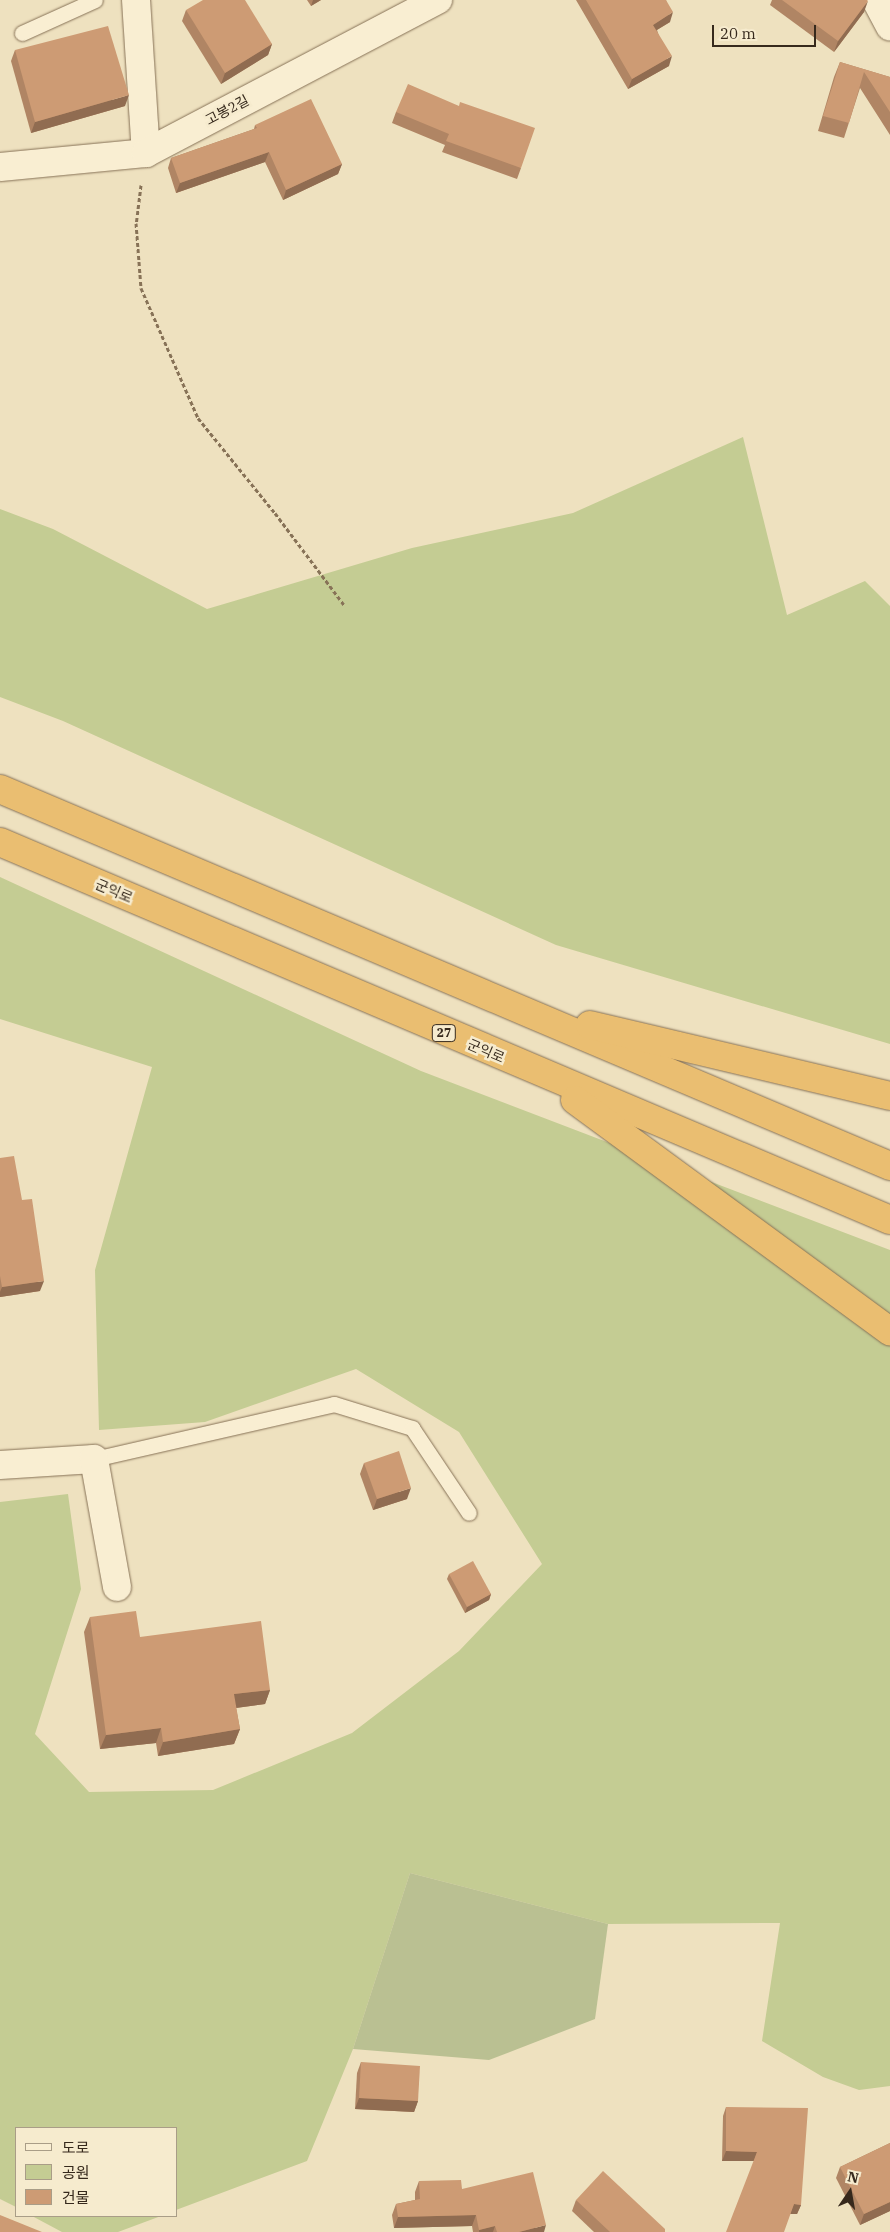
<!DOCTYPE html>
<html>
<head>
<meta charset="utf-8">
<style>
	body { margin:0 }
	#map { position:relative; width:890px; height:2232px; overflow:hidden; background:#eee1bf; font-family:"IBM Plex Serif","Noto Sans KR",serif }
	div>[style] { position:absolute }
	.green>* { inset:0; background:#c4cc93 }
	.cemetery>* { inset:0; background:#bac092 }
	.path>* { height:3px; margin-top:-1.5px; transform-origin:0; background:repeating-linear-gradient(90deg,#877257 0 4px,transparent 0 6.5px) }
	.roads { filter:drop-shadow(0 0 1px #877257) drop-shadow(0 0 1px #877257) }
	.service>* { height:15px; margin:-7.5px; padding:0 7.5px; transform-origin:7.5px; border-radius:7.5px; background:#f9eed2 }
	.minor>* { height:28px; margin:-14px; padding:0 14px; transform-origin:14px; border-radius:14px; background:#f9eed2 }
	.trunk>* { height:28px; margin:-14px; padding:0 14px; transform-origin:14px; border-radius:14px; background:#eabe71 }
	.wall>* { inset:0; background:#b08564 }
	.shaded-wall>* { inset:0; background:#906c51 }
	.building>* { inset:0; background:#cd9b74 }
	span { translate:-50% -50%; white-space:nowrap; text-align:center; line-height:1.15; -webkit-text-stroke:5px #f6ebce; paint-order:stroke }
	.shield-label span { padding:1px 4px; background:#f6ebce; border:1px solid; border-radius:4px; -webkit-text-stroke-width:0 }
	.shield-label { font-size:12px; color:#36291c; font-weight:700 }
	.street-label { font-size:14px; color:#36291c }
	.legend { position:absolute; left:15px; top:2127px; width:162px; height:90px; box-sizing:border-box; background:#f6ebce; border:1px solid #a99d87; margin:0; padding:6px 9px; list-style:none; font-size:15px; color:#36291c }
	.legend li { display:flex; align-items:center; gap:10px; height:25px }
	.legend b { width:25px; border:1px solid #a99d87 }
	.north { position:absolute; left:825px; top:2167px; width:50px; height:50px; -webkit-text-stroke:4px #f6ebce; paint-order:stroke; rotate:12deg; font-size:14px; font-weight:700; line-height:20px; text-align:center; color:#36291c }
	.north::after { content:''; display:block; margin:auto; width:18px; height:22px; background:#36291c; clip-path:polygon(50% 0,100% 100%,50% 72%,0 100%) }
	.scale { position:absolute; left:712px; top:25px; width:104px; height:22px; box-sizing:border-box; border:2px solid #36291c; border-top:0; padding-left:6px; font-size:15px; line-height:18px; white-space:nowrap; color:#36291c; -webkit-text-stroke:4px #f6ebce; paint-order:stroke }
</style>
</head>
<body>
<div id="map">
	<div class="green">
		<i style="clip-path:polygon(743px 437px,787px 615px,865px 581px,890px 606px,890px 1044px,556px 945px,63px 721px,0 697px,0 509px,53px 529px,207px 609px,412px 548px,573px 513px)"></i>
		<i style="clip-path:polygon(0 877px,421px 1071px,890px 1250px,890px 2086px,859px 2090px,823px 2077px,762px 2041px,780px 1923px,608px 1924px,410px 1873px,353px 2049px,307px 2161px,176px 2210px,176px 2128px,16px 2128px,16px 2207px,0 2199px,0 1502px,68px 1494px,81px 1589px,35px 1734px,89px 1792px,213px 1790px,352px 1733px,459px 1651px,542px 1564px,459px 1432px,356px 1369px,205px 1422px,99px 1430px,95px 1270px,152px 1067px,0 1019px)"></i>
		<i style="clip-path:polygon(32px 2216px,161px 2216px,118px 2232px,62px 2232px)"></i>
	</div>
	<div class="cemetery">
		<i style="clip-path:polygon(410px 1873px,608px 1924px,595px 2019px,489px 2060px,353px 2049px)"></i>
	</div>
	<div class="path">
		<i style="left:141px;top:185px;width:38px;rotate:97deg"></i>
		<i style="left:136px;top:223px;width:65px;rotate:85.6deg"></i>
		<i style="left:141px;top:288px;width:142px;rotate:66.3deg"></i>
		<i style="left:198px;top:418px;width:122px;rotate:51deg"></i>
		<i style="left:275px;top:513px;width:115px;rotate:53.1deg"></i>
	</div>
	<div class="roads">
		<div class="service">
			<i style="left:22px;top:33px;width:80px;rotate:-24.3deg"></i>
			<i style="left:94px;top:1459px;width:246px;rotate:-12.9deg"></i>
			<i style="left:334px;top:1404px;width:82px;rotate:17.1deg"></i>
			<i style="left:412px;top:1428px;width:102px;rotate:56.2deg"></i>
		</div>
		<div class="minor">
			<i style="left:136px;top:0;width:153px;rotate:86.3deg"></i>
			<i style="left:876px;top:0;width:30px;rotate:62deg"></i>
			<i style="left:0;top:167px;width:147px;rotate:-5.5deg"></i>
			<i style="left:146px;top:153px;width:330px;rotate:-27.7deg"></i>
			<i style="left:0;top:1465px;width:94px;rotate:-3.7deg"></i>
			<i style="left:94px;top:1459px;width:130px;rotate:79.8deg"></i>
		</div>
		<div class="trunk">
			<i style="left:0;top:789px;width:967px;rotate:22.96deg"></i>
			<i style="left:0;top:842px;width:967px;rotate:23.01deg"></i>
			<i style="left:590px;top:1025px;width:308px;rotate:13.3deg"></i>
			<i style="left:575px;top:1100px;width:391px;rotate:36.3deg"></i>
		</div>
	</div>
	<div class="wall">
		<i style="clip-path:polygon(307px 0,321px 0,311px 6px)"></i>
		<i style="clip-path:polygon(576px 0,666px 0,670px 22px,657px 30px,669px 66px,628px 89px)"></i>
		<i style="clip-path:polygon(772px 0,867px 0,864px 12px,834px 52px,770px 5px)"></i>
		<i style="clip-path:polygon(186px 10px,272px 44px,268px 55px,221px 84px,182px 21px)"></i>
		<i style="clip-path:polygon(15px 50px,125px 106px,31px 133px,11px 61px)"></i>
		<i style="clip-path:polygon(840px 62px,890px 77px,890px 135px,860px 88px,844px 138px,818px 131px,834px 77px)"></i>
		<i style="clip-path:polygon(459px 106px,521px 168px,517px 179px,442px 152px,445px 145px,392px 123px,396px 112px)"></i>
		<i style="clip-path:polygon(255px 125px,342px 164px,338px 174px,283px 200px,265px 162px,176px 193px,168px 168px,171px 158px,254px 129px)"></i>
		<i style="clip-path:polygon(0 1158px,40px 1291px,0 1297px)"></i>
		<i style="clip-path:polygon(364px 1463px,407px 1499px,373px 1510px,360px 1474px)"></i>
		<i style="clip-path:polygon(449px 1574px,491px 1594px,489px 1600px,465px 1613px,447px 1579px)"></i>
		<i style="clip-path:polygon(90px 1617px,270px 1690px,265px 1704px,236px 1708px,240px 1729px,234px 1744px,158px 1756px,156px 1743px,100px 1749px,84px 1632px)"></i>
		<i style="clip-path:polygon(361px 2062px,418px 2101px,414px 2112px,355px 2109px,357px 2073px)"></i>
		<i style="clip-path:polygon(726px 2107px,801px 2205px,797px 2214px,791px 2214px,754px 2161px,722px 2161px,723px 2116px)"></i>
		<i style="clip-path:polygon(890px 2143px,890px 2211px,860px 2225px,836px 2178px,840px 2167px)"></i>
		<i style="clip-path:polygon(419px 2181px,462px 2189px,544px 2232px,473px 2232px,472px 2226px,394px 2228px,392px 2215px,396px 2204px,415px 2200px,415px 2192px)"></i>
		<i style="clip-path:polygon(576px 2200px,665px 2232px,594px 2232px,572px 2211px)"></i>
	</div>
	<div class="shaded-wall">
		<i style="clip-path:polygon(313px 0,321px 0,311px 6px)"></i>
		<i style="clip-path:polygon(868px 1px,864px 12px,834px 52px,838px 41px)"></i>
		<i style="clip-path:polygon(673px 12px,670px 22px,650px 34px,653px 25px)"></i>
		<i style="clip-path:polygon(272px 44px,268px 55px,221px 84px,225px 73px)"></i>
		<i style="clip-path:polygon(672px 56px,669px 66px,628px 89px,632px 79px)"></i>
		<i style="clip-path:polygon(129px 95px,125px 106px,31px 133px,35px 122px)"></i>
		<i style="clip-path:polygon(269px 152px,265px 162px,176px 193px,180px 183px)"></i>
		<i style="clip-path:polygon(342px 164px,338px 174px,283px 200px,286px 190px)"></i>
		<i style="clip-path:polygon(44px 1281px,40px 1291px,0 1297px,0 1292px,2px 1287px)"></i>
		<i style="clip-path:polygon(411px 1488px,407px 1499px,373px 1510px,377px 1499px)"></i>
		<i style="clip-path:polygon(491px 1594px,489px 1600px,465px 1613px,467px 1607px)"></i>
		<i style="clip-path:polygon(270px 1690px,265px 1704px,228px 1709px,234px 1694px)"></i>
		<i style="clip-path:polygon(161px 1728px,156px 1743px,100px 1749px,106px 1735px)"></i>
		<i style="clip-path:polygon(240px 1729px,234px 1744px,158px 1756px,163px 1742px)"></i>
		<i style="clip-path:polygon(359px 2098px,418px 2101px,414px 2112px,355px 2109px)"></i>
		<i style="clip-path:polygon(726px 2151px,757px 2152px,754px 2161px,722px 2161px)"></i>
		<i style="clip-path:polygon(890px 2202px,890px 2211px,860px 2225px,864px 2214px)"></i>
		<i style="clip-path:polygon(794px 2204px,801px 2205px,797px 2214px,790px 2214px)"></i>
		<i style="clip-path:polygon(476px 2215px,472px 2226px,394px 2228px,398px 2217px)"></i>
		<i style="clip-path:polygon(546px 2225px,544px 2232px,519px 2232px)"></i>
		<i style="clip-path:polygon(495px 2226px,493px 2232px,479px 2232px,479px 2230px)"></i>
	</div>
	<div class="building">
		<i style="clip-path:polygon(203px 0,245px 0,272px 44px,225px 73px,186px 10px)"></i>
		<i style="clip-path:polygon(586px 0,666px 0,673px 12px,653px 25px,672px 56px,632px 79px)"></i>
		<i style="clip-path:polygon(782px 0,867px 0,868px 1px,838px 41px)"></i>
		<i style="clip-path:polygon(108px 26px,129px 95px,35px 122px,15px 50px)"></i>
		<i style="clip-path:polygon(840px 62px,890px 77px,890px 112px,864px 72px,849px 123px,823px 116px)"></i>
		<i style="clip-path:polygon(408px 84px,459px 106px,460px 102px,535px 128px,521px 168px,446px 141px,449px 134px,396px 112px)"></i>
		<i style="clip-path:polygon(311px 99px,342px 164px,286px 190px,269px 152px,180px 183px,171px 158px,257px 128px,255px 125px)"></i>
		<i style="clip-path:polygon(14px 1156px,22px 1200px,32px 1199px,44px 1281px,2px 1287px,0 1276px,0 1158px)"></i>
		<i style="clip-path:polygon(399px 1451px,411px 1488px,377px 1499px,364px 1463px)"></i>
		<i style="clip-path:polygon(473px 1561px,491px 1594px,467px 1607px,449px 1574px)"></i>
		<i style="clip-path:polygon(136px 1611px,140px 1637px,261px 1621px,270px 1690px,234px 1694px,240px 1729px,163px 1742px,161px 1728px,106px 1735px,90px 1617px)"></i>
		<i style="clip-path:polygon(361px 2062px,420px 2066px,418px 2101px,359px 2098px)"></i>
		<i style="clip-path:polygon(726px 2107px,808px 2108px,801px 2205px,794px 2204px,784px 2232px,726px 2232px,757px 2152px,726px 2151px)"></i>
		<i style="clip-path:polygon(890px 2143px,890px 2202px,864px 2214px,840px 2167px)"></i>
		<i style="clip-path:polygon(603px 2171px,665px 2229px,665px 2232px,610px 2232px,576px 2200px)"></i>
		<i style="clip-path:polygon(533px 2172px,546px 2225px,519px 2232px,497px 2232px,495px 2226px,479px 2230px,476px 2215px,398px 2217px,396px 2204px,420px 2199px,419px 2181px,461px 2180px,462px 2189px)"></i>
		<i style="clip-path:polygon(0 2215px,42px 2232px,0 2232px)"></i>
	</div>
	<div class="shield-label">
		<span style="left:444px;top:1033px">27</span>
	</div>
	<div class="street-label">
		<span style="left:227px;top:110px;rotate:-28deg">고봉2길</span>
		<span style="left:114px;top:891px;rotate:23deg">군익로</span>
		<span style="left:486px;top:1051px;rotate:23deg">군익로</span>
	</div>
	<ul class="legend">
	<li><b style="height:6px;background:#f9eed2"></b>도로</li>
	<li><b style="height:14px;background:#c4cc93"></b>공원</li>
	<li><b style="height:14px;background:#cd9b74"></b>건물</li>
	</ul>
	<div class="north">N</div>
	<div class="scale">20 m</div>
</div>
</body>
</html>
